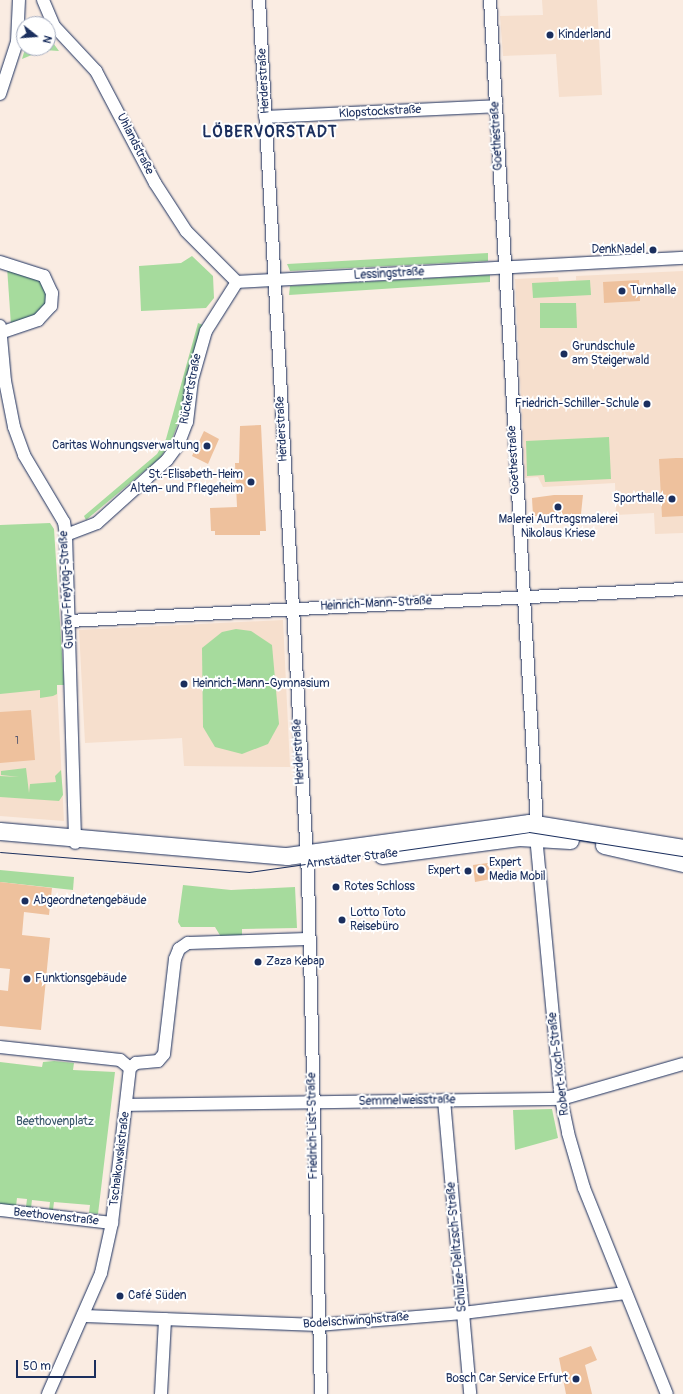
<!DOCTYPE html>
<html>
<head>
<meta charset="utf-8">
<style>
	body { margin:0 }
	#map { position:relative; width:683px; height:1394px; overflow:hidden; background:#faece2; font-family:Pangolin,sans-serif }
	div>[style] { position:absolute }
	.built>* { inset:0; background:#f6dfcd }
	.green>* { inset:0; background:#a6db9d }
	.building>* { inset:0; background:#eec19d }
	.roads { filter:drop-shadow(0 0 1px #1b2f5e) drop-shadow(0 0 1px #1b2f5e) }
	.minor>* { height:12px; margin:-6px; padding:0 6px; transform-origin:6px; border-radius:6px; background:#fff }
	.secondary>* { height:17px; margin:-8.5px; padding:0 8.5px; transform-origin:8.5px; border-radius:8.5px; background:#fff }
	.tram>* { height:1px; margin:-0.5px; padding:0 0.5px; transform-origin:0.5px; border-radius:0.5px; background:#1b2f5e }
	.dots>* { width:11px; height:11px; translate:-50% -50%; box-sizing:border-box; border:2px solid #fff; border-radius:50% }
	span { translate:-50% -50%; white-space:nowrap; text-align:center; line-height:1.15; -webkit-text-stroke:4px #fff; paint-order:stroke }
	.number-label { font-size:10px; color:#50546e }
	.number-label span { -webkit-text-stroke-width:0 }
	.poi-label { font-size:12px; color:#1b2f5e }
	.left { translate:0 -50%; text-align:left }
	.right { translate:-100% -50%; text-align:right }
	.street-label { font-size:12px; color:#1b2f5e }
	.park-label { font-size:12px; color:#3e5a6e }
	.district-label { font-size:16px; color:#1b2f5e; font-weight:700; letter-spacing:1px }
	.north { position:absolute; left:16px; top:16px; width:40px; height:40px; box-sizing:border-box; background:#fff; border:1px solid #a4acbf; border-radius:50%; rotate:107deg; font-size:11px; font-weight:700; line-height:16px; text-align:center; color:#1b2f5e }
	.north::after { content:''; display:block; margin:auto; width:14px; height:18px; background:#1b2f5e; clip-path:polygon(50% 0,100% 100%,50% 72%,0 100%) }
	.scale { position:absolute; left:16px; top:1360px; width:80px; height:18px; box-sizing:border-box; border:2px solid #1b2f5e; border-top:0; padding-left:5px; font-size:12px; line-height:14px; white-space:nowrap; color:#1b2f5e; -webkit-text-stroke:3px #fff; paint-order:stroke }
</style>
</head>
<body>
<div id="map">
	<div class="built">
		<i style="clip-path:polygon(542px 0,597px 0,602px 95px,559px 97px,556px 54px,503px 56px,500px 16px,543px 15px)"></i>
		<i style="clip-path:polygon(683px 271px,683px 533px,655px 534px,654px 513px,616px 515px,615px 483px,543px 487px,538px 477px,525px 478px,515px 279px,558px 277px,559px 281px,576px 280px,576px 276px)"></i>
		<i style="clip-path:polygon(283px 620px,290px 767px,184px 766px,182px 738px,85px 743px,79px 630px)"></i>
		<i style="clip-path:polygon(57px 685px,64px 821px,0 816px,0 690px)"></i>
	</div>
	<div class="green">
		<i style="clip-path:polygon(48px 36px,59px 51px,44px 50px,22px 59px,25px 49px,48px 48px)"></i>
		<i style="clip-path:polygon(488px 253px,488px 261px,290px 271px,287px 264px)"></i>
		<i style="clip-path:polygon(192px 256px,213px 276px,214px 298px,206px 308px,141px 311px,139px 266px,181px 263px)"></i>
		<i style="clip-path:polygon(7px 267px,37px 276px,49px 297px,40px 314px,11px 325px)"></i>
		<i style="clip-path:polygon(490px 275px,490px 282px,289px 295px,290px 286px)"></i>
		<i style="clip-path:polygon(590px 280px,591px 295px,533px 298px,532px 283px)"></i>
		<i style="clip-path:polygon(540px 303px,576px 303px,577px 328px,540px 328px)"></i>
		<i style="clip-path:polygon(198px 323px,203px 325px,187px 375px,183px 410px,171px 442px,160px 458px,86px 520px,84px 516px,157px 454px,166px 439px)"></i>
		<i style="clip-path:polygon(609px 437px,611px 479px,545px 482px,544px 475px,527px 476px,526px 441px)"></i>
		<i style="clip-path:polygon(50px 523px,54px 529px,64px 685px,57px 685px,57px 694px,53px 696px,40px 698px,40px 690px,0 694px,0 525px)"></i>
		<i style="clip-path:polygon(236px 629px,251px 631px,272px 645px,279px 724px,268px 744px,242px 754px,215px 747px,203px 727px,202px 648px,222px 632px)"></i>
		<i style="clip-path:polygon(26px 768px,29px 793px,30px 784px,56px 782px,55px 776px,61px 770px,63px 795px,59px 801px,0 797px,0 776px,19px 777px,1px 775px,1px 771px)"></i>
		<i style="clip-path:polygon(0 870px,74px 877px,73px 890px,0 882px)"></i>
		<i style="clip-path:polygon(183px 885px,231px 890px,295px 887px,297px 928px,242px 929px,242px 937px,221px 937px,215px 927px,181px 927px,178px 922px)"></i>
		<i style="clip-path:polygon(54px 1061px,74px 1063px,73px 1070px,115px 1072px,98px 1214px,89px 1213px,90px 1205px,54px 1202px,53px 1210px,49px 1210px,50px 1202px,32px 1200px,31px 1208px,26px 1207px,27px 1199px,17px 1198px,16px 1206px,0 1205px,0 1062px,42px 1067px,43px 1062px)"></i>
		<i style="clip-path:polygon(552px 1109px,558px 1138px,515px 1150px,513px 1110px)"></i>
	</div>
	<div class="building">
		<i style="clip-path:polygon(639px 280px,640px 301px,604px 303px,603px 282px)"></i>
		<i style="clip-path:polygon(261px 425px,266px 531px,260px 531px,260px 535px,215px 535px,215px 531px,211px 531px,210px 508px,237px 507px,235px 463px,239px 463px,240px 426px)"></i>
		<i style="clip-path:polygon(204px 431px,219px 439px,208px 464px,192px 456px)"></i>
		<i style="clip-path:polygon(676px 458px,683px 458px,683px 516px,662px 517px,659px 459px)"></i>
		<i style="clip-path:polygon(554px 495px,583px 495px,581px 514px,533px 516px,532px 498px)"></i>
		<i style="clip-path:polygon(31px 710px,35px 760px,0 763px,0 712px)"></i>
		<i style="clip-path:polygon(488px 863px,491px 879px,475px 882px,473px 865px)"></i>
		<i style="clip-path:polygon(0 882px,52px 888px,49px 915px,24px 912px,22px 935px,50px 938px,41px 1030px,0 1026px,0 990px,8px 991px,10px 969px,0 968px)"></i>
		<i style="clip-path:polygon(591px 1346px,597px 1360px,585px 1365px,592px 1394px,566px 1394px,559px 1358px)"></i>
	</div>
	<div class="roads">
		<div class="minor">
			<i style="left:43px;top:0;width:28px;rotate:67deg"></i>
			<i style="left:54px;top:26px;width:62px;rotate:47deg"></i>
			<i style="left:96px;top:71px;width:127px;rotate:62.2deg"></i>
			<i style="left:155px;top:183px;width:57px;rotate:57.1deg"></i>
			<i style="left:186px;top:231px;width:72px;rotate:45deg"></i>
			<i style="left:259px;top:0;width:877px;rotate:86.8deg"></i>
			<i style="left:308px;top:876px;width:518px;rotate:88.56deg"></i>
			<i style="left:490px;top:0;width:825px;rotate:86.74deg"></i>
			<i style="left:0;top:94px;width:55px;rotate:-71.9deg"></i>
			<i style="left:17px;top:42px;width:42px;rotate:-87.3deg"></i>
			<i style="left:265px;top:117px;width:230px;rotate:-2.7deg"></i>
			<i style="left:0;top:262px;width:46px;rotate:17.7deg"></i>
			<i style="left:44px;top:276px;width:19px;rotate:65deg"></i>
			<i style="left:52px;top:293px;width:13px;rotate:94deg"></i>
			<i style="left:51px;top:306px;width:19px;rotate:133deg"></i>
			<i style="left:38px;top:320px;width:39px;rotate:161deg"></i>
			<i style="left:237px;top:282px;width:447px;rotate:-3.1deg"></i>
			<i style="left:0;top:326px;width:55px;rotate:84.8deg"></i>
			<i style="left:5px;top:381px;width:47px;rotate:78.9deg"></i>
			<i style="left:14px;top:427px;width:30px;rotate:70deg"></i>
			<i style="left:24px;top:455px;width:78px;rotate:59.2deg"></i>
			<i style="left:64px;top:522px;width:13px;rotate:81deg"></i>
			<i style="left:66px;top:535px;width:308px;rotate:88.3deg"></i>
			<i style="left:66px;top:535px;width:33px;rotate:-21deg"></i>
			<i style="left:97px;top:523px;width:94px;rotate:-42deg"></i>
			<i style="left:167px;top:460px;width:19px;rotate:-54deg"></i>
			<i style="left:178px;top:445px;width:25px;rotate:-69deg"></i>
			<i style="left:187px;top:422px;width:42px;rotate:-83.2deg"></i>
			<i style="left:192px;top:380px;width:51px;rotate:-74.1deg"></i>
			<i style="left:206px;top:331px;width:58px;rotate:-57.7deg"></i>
			<i style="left:69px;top:621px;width:615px;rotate:-2.98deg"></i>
			<i style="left:536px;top:836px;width:264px;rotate:84.6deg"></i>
			<i style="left:561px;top:1099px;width:35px;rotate:78deg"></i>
			<i style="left:568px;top:1133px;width:57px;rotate:73.8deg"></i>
			<i style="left:584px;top:1188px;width:222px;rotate:68.1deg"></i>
			<i style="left:0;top:1047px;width:121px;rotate:6.2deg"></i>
			<i style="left:120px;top:1060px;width:13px;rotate:39deg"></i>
			<i style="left:444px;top:1100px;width:295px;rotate:84.9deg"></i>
			<i style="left:126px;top:1105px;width:435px;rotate:-0.8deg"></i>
			<i style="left:561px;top:1099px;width:127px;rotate:-16deg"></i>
			<i style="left:0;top:1210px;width:113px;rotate:6.6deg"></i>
			<i style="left:85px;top:1316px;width:233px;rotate:2.2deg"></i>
			<i style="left:318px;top:1325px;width:145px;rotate:-4.7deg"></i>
			<i style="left:463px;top:1313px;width:164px;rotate:-7deg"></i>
			<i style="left:48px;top:1394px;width:132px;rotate:-66.3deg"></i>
			<i style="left:101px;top:1273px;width:51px;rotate:-77.6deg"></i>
			<i style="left:112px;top:1223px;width:156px;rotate:-83.4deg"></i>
			<i style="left:130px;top:1068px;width:8px;rotate:-40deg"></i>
			<i style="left:136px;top:1063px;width:22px;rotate:-5deg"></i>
			<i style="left:158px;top:1061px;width:9px;rotate:-49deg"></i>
			<i style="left:164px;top:1054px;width:96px;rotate:-83.4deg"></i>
			<i style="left:175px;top:959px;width:11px;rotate:-68deg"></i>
			<i style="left:179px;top:949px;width:11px;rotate:-34deg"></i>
			<i style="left:188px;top:943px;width:120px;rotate:-1.9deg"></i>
			<i style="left:161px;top:1394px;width:75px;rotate:-86.9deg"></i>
		</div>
		<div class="secondary">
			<i style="left:0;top:831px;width:288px;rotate:5deg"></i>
			<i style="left:287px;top:856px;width:244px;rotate:-7.8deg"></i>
			<i style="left:529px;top:823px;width:156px;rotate:9.2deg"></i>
			<i style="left:604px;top:845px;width:81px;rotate:12.8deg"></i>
			<i style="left:382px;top:855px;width:138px;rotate:-7.5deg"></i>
			<i style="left:519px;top:837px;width:51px;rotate:3.4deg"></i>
		</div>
	</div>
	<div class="tram">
		<i style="left:0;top:852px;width:250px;rotate:4.6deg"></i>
		<i style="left:249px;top:872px;width:283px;rotate:-8.1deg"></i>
		<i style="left:529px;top:832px;width:156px;rotate:8.9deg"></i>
	</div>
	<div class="dots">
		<i style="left:550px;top:35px;background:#1b2f5e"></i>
		<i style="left:653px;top:250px;background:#1b2f5e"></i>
		<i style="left:622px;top:291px;background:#1b2f5e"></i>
		<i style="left:564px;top:354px;background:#1b2f5e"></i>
		<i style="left:647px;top:404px;background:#1b2f5e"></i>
		<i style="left:207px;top:446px;background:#1b2f5e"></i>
		<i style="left:251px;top:482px;background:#1b2f5e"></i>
		<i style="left:672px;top:499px;background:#1b2f5e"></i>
		<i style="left:558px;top:507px;background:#1b2f5e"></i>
		<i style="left:184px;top:684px;background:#1b2f5e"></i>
		<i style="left:481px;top:870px;background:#1b2f5e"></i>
		<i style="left:468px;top:871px;background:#1b2f5e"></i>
		<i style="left:336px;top:887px;background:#1b2f5e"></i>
		<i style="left:25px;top:901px;background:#1b2f5e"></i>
		<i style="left:342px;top:920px;background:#1b2f5e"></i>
		<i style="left:258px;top:962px;background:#1b2f5e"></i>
		<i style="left:27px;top:979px;background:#1b2f5e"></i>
		<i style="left:120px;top:1296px;background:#1b2f5e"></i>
		<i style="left:576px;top:1379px;background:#1b2f5e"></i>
	</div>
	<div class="number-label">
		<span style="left:17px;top:742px">1</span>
	</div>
	<div class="poi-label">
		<span class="left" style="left:558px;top:35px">Kinderland</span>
		<span class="right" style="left:645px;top:250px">DenkNadel</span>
		<span class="left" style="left:630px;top:291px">Turnhalle</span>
		<span class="left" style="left:572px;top:354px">Grundschule<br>am Steigerwald</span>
		<span class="right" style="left:639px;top:404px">Friedrich-Schiller-Schule</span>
		<span class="right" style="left:199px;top:446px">Caritas Wohnungsverwaltung</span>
		<span class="right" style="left:243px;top:482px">St.-Elisabeth-Heim<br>Alten- und Pflegeheim</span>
		<span class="right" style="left:664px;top:499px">Sporthalle</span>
		<span style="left:558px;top:527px">Malerei Auftragsmalerei<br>Nikolaus Kriese</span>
		<span class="left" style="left:192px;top:684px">Heinrich-Mann-Gymnasium</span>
		<span class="left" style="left:489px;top:870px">Expert<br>Media Mobil</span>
		<span class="right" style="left:460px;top:871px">Expert</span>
		<span class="left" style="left:344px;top:887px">Rotes Schloss</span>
		<span class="left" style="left:33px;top:901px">Abgeordnetengebäude</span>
		<span class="left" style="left:350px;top:920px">Lotto Toto<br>Reisebüro</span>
		<span class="left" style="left:266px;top:962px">Zaza Kebap</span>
		<span class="left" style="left:35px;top:979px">Funktionsgebäude</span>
		<span class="left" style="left:128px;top:1296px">Café Süden</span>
		<span class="right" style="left:568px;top:1379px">Bosch Car Service Erfurt</span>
	</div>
	<div class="street-label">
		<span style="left:264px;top:81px;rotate:-93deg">Herderstraße</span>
		<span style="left:380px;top:112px;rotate:-3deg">Klopstockstraße</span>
		<span style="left:497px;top:136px;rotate:-93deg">Goethestraße</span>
		<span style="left:135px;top:144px;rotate:63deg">Uhlandstraße</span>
		<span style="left:389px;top:274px;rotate:-3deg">Lessingstraße</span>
		<span style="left:191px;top:389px;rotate:-79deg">Rückertstraße</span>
		<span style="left:282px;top:429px;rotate:-93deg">Herderstraße</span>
		<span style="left:514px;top:460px;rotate:-93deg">Goethestraße</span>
		<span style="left:67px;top:590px;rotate:-93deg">Gustav-Freytag-Straße</span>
		<span style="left:376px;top:604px;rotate:-3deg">Heinrich-Mann-Straße</span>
		<span style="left:299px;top:752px;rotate:-93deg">Herderstraße</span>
		<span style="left:352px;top:859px;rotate:-7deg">Arnstädter Straße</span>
		<span style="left:559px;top:1064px;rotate:-97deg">Robert-Koch-Straße</span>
		<span style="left:407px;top:1101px;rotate:-1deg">Semmelweisstraße</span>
		<span style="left:313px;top:1126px;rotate:-91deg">Friedrich-List-Straße</span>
		<span style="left:120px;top:1159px;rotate:-83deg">Tschaikowskistraße</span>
		<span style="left:56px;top:1217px;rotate:6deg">Beethovenstraße</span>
		<span style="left:457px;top:1247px;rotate:-95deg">Schulze-Delitzsch-Straße</span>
		<span style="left:356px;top:1321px;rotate:-4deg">Bodelschwinghstraße</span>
	</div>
	<div class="park-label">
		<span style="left:55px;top:1122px">Beethovenplatz</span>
	</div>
	<div class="district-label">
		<span style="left:270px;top:132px">LÖBERVORSTADT</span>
	</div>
	<div class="north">N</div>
	<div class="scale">50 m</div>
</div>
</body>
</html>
